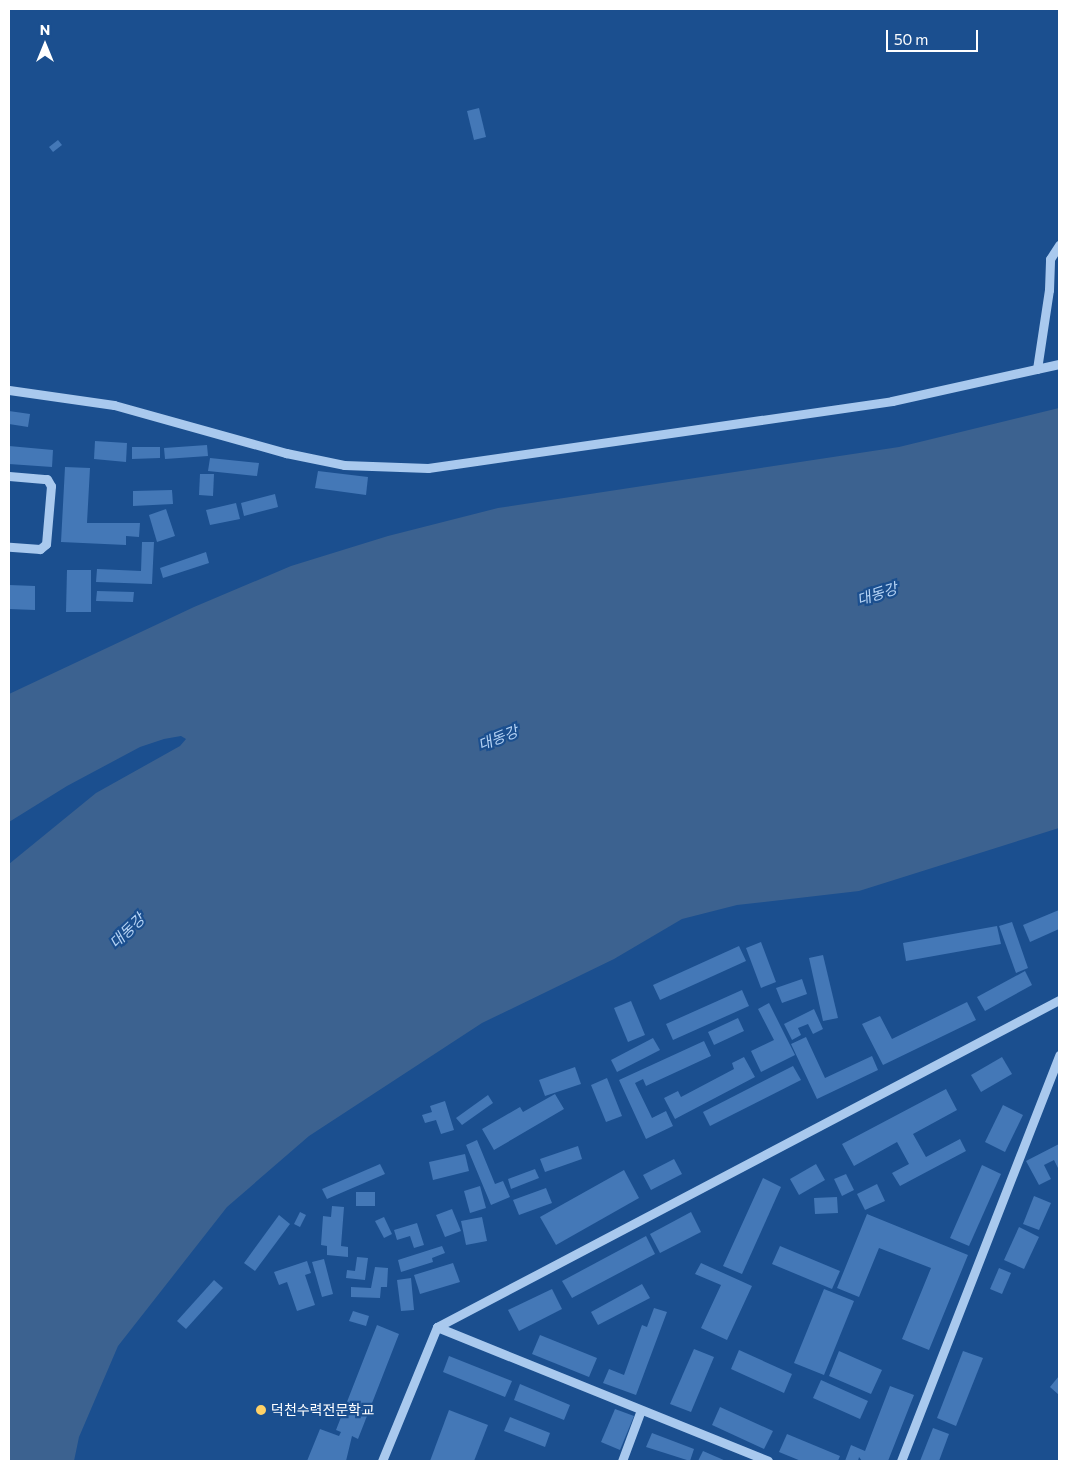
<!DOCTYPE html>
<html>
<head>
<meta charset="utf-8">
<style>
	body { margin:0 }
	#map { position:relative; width:1068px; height:1470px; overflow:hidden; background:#1b4f8f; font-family:Commissioner,"Noto Sans KR",sans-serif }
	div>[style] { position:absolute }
	.water>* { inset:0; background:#3c6290 }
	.building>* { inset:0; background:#4478b7 }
	.minor>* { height:9px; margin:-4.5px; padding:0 4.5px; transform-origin:4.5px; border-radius:4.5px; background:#a9c9ee }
	.dots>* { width:14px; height:14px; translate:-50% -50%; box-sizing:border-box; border:2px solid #1b4f8f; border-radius:50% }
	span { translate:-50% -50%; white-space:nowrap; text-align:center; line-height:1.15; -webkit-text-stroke:4.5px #1b4f8f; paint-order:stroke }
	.poi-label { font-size:14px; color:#fff }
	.left { translate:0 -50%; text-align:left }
	.water-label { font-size:15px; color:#b5d3f5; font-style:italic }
	.frame { position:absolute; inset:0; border:10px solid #fff; pointer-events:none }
	.north { position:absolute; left:20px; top:20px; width:50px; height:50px; -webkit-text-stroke:4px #1b4f8f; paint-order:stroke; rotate:0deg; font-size:14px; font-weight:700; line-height:20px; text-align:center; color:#fff }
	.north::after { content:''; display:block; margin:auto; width:18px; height:22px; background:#fff; clip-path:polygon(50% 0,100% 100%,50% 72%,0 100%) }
	.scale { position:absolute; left:886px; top:30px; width:92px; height:22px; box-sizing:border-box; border:2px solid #fff; border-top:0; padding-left:6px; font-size:15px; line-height:18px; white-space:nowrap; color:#fff; -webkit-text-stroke:4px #1b4f8f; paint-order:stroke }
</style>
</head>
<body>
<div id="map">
	<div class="water">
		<i style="clip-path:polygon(1059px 408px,1059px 828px,859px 891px,737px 905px,682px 919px,614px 959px,482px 1023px,309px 1136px,227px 1207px,118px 1346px,79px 1437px,74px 1461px,9px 1461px,9px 864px,96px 793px,180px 746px,186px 739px,181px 736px,164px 739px,140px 747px,67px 786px,9px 822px,9px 694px,194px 607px,291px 566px,388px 536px,498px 508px,899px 447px)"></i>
	</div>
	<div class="building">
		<i style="clip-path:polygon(479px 108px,486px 137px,474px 140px,467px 111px)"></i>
		<i style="clip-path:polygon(58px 140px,62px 145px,53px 152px,49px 147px)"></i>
		<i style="clip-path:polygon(9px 411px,30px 414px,28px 427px,9px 424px)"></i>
		<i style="clip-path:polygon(95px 441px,127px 443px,126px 462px,94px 459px)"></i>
		<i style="clip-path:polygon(207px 445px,208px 456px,165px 459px,164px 448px)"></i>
		<i style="clip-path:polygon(9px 446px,53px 450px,52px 467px,9px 464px)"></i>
		<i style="clip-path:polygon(132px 447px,160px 447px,160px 458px,132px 459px)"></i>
		<i style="clip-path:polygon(210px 458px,259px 463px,257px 476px,208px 471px)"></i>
		<i style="clip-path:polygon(65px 467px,90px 468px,87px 523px,140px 523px,139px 537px,126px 536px,126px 545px,61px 542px)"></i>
		<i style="clip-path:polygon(318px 471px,368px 477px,366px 495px,315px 488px)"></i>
		<i style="clip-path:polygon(200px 474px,214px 474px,213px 496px,199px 495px)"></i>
		<i style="clip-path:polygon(172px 490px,173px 504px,133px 506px,133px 491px)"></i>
		<i style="clip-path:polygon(275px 494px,278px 507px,244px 516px,241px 503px)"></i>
		<i style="clip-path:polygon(236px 503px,240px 519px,210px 525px,206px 510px)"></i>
		<i style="clip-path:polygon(166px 509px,175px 536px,157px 542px,149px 515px)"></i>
		<i style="clip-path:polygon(142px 542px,154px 542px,152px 584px,96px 582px,97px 569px,141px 571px)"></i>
		<i style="clip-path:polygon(206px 552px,209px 563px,163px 578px,160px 568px)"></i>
		<i style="clip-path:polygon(67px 570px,91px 570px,91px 612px,66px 612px)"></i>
		<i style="clip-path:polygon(9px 585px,35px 586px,35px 610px,9px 609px)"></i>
		<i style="clip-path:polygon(97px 591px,134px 592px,133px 602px,96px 601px)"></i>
		<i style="clip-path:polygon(1059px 910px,1059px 929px,1030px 942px,1023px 925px)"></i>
		<i style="clip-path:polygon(1012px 922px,1028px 968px,1016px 973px,999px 926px)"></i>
		<i style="clip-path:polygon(997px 926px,1001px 944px,906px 961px,903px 943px)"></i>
		<i style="clip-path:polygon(761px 942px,776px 982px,761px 988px,746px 948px)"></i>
		<i style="clip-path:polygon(739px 946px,746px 961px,660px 1000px,653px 985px)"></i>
		<i style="clip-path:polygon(823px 955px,838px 1018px,823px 1021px,809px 958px)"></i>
		<i style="clip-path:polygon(1025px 971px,1032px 985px,985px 1011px,977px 997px)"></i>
		<i style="clip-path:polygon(802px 979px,807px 994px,782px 1003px,776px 988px)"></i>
		<i style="clip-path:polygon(742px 990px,749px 1006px,673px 1040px,666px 1024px)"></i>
		<i style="clip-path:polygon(631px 1001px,645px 1035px,628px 1042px,614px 1008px)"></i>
		<i style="clip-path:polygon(967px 1002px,976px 1020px,883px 1065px,862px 1024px,880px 1016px,892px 1039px)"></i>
		<i style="clip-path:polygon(769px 1003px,795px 1055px,761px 1072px,751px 1051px,774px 1040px,758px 1009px)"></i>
		<i style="clip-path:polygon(814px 1009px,823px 1029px,813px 1034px,808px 1024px,798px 1028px,801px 1035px,792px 1040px,784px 1024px)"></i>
		<i style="clip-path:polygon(738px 1018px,744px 1031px,714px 1045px,708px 1032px)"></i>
		<i style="clip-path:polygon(806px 1037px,825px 1078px,872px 1056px,878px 1070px,817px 1099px,791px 1044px)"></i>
		<i style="clip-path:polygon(653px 1038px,660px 1050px,617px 1072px,611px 1060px)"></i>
		<i style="clip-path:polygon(704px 1041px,711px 1056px,646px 1086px,643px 1079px,635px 1083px,652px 1118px,666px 1111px,673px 1126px,646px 1139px,619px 1080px)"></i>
		<i style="clip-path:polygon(744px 1057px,755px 1077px,675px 1119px,664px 1098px,678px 1091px,681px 1097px,734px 1069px,732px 1063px)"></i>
		<i style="clip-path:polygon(1002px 1057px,1012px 1074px,981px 1092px,971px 1075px)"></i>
		<i style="clip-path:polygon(793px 1066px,801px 1080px,710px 1126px,703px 1112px)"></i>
		<i style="clip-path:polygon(575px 1067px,581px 1084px,545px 1096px,539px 1080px)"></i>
		<i style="clip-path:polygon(607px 1078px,622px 1116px,606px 1122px,591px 1085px)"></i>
		<i style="clip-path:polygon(946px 1089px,957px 1110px,913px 1134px,926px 1157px,960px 1139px,966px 1151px,900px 1186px,892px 1173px,909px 1164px,897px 1142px,854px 1166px,842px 1144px)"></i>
		<i style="clip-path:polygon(555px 1094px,564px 1109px,494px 1150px,482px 1129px,520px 1107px,523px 1112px)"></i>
		<i style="clip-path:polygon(488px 1095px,493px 1103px,462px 1125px,456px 1118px)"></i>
		<i style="clip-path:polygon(445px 1101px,454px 1130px,441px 1134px,436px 1120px,425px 1123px,422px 1115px,432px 1112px,430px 1106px)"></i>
		<i style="clip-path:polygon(1003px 1105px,1023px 1115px,1005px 1152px,985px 1142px)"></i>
		<i style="clip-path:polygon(477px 1140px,495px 1184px,503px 1181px,510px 1197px,491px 1205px,466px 1145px)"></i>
		<i style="clip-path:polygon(1059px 1144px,1059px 1170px,1054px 1160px,1044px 1165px,1051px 1179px,1039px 1185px,1026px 1161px)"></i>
		<i style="clip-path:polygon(578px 1146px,582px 1159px,545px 1172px,540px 1159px)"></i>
		<i style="clip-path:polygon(465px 1154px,469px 1171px,433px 1180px,429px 1162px)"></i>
		<i style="clip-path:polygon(674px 1159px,682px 1174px,651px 1190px,643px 1175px)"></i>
		<i style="clip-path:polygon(380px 1164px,385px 1174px,327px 1199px,322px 1189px)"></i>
		<i style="clip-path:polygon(816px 1164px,825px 1180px,799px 1195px,790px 1179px)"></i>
		<i style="clip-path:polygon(982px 1165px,1001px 1174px,969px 1246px,950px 1238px)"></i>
		<i style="clip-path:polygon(535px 1169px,539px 1178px,511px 1189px,508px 1179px)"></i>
		<i style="clip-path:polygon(624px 1170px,639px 1198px,556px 1245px,540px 1217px)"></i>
		<i style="clip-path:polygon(846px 1174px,854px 1190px,842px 1196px,834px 1179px)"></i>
		<i style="clip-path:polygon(763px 1178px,781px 1187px,742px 1274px,723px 1266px)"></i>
		<i style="clip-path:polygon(877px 1184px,885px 1201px,865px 1210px,857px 1194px)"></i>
		<i style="clip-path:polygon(480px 1186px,486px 1208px,470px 1213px,464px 1191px)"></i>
		<i style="clip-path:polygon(546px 1188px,552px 1203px,519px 1215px,513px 1200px)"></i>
		<i style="clip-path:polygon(356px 1192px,375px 1192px,375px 1206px,356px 1206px)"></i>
		<i style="clip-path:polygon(1034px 1196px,1051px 1203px,1039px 1230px,1023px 1224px)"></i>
		<i style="clip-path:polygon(837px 1197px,838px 1213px,815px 1214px,814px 1198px)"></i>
		<i style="clip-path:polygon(332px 1206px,344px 1207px,341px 1246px,348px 1247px,348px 1257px,327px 1255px,327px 1246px,321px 1245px,323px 1216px,331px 1217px)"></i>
		<i style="clip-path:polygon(452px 1209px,461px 1231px,445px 1237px,436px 1215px)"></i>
		<i style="clip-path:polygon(300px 1212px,306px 1215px,300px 1227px,294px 1224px)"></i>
		<i style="clip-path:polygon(691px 1212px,701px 1232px,660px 1253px,650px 1234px)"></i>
		<i style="clip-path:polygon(867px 1214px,968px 1255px,929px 1350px,902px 1339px,931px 1268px,879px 1248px,859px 1297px,837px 1288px)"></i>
		<i style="clip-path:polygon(279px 1215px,290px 1224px,255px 1271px,244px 1263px)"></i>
		<i style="clip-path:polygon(384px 1217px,392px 1234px,384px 1238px,375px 1221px)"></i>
		<i style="clip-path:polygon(482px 1217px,487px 1241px,466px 1245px,461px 1221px)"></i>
		<i style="clip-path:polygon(417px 1223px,424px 1245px,414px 1248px,410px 1236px,397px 1240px,394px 1230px)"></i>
		<i style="clip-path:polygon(1019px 1227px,1039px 1237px,1024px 1269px,1004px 1260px)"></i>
		<i style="clip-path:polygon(646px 1236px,655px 1254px,572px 1298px,562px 1281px)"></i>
		<i style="clip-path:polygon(442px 1246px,445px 1253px,432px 1258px,433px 1262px,401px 1272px,398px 1260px)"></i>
		<i style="clip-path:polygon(780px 1246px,840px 1271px,832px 1289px,772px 1264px)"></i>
		<i style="clip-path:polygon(357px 1257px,368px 1258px,365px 1280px,346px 1278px,347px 1270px,355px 1271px)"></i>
		<i style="clip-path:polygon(324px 1259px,333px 1294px,322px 1297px,312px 1262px)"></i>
		<i style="clip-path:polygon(307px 1261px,311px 1273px,305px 1275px,315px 1305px,297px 1311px,287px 1282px,279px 1285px,274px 1272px)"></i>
		<i style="clip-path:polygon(453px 1263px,460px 1282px,420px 1294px,414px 1275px)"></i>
		<i style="clip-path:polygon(701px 1263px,752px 1286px,727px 1340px,701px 1328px,721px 1285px,695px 1274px)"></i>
		<i style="clip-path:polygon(375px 1267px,388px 1268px,387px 1287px,381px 1287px,380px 1298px,351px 1297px,351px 1287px,371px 1288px)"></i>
		<i style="clip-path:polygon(999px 1268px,1011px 1273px,1002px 1294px,990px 1289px)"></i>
		<i style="clip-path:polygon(411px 1278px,414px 1310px,401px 1311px,397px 1280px)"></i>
		<i style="clip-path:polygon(214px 1280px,223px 1288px,186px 1329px,177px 1321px)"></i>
		<i style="clip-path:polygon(642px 1284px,650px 1298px,598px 1325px,591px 1312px)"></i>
		<i style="clip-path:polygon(552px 1289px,562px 1309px,519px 1331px,508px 1310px)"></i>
		<i style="clip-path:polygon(824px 1289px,854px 1301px,824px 1375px,794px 1363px)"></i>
		<i style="clip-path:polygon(654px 1308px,667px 1312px,636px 1395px,603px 1383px,609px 1369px,624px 1375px,642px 1325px,647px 1327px)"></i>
		<i style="clip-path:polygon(353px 1311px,369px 1316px,366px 1326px,349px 1321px)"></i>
		<i style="clip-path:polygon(377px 1325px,399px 1334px,358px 1439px,352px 1436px,346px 1461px,307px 1461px,320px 1429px,339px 1436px,341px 1432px,336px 1430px)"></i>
		<i style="clip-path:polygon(540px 1335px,597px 1358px,589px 1377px,532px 1354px)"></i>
		<i style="clip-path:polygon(694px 1349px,714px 1357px,691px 1412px,670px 1404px)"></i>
		<i style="clip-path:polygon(739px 1350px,792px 1374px,784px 1393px,731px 1369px)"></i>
		<i style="clip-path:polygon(839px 1351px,882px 1370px,871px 1394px,829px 1376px)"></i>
		<i style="clip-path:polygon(963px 1351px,983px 1358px,956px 1426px,937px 1418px)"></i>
		<i style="clip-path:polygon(449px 1356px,512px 1381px,505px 1397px,443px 1372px)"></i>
		<i style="clip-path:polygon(1059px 1376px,1059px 1395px,1050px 1387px)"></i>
		<i style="clip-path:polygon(821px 1380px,868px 1401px,860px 1419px,813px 1398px)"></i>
		<i style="clip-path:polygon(520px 1384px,570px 1405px,564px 1420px,514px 1400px)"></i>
		<i style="clip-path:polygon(890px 1386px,914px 1395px,888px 1461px,862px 1461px,859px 1457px,858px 1461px,845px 1461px,851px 1445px,865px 1451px)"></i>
		<i style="clip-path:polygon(720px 1407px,773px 1431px,764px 1449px,712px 1425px)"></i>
		<i style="clip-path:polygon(615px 1409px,634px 1416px,620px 1450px,601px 1442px)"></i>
		<i style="clip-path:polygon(449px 1410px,488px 1425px,474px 1461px,430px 1461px)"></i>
		<i style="clip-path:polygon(510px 1417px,550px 1433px,545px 1447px,504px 1431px)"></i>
		<i style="clip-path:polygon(933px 1428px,949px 1434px,939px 1461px,920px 1461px)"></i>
		<i style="clip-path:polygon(652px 1433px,694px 1449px,690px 1461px,646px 1447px)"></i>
		<i style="clip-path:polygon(787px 1434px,840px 1456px,838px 1461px,801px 1461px,779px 1452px)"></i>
		<i style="clip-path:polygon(703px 1451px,726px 1461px,698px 1461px)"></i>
	</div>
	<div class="minor">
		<i style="left:1037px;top:369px;width:80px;rotate:-81.4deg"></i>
		<i style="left:1049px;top:290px;width:31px;rotate:-88deg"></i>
		<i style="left:1050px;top:259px;width:17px;rotate:-57deg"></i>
		<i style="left:9px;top:390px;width:106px;rotate:8.1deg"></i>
		<i style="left:114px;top:405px;width:179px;rotate:15.6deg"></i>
		<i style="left:286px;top:453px;width:59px;rotate:11.7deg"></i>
		<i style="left:344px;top:465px;width:84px;rotate:2deg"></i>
		<i style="left:428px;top:468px;width:469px;rotate:-8.2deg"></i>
		<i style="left:892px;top:401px;width:171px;rotate:-12.5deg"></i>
		<i style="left:9px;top:476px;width:38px;rotate:5deg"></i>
		<i style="left:47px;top:479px;width:8px;rotate:60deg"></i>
		<i style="left:51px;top:486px;width:58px;rotate:94.9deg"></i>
		<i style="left:46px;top:544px;width:8px;rotate:140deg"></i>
		<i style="left:40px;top:549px;width:31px;rotate:-176deg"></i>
		<i style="left:437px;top:1327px;width:357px;rotate:22deg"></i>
		<i style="left:382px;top:1461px;width:145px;rotate:-67.7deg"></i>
		<i style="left:437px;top:1327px;width:703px;rotate:-27.73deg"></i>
		<i style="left:622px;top:1461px;width:54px;rotate:-69.6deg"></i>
		<i style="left:901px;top:1461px;width:436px;rotate:-68.7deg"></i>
	</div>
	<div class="dots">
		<i style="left:261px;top:1410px;background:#ffd166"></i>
	</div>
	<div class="poi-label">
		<span class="left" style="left:271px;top:1410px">덕천수력전문학교</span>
	</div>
	<div class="water-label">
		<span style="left:877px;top:594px;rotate:-18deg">대동강</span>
		<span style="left:498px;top:738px;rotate:-22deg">대동강</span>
		<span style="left:127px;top:931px;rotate:-44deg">대동강</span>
	</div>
	<div class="frame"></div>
	<div class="north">N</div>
	<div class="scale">50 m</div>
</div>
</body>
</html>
